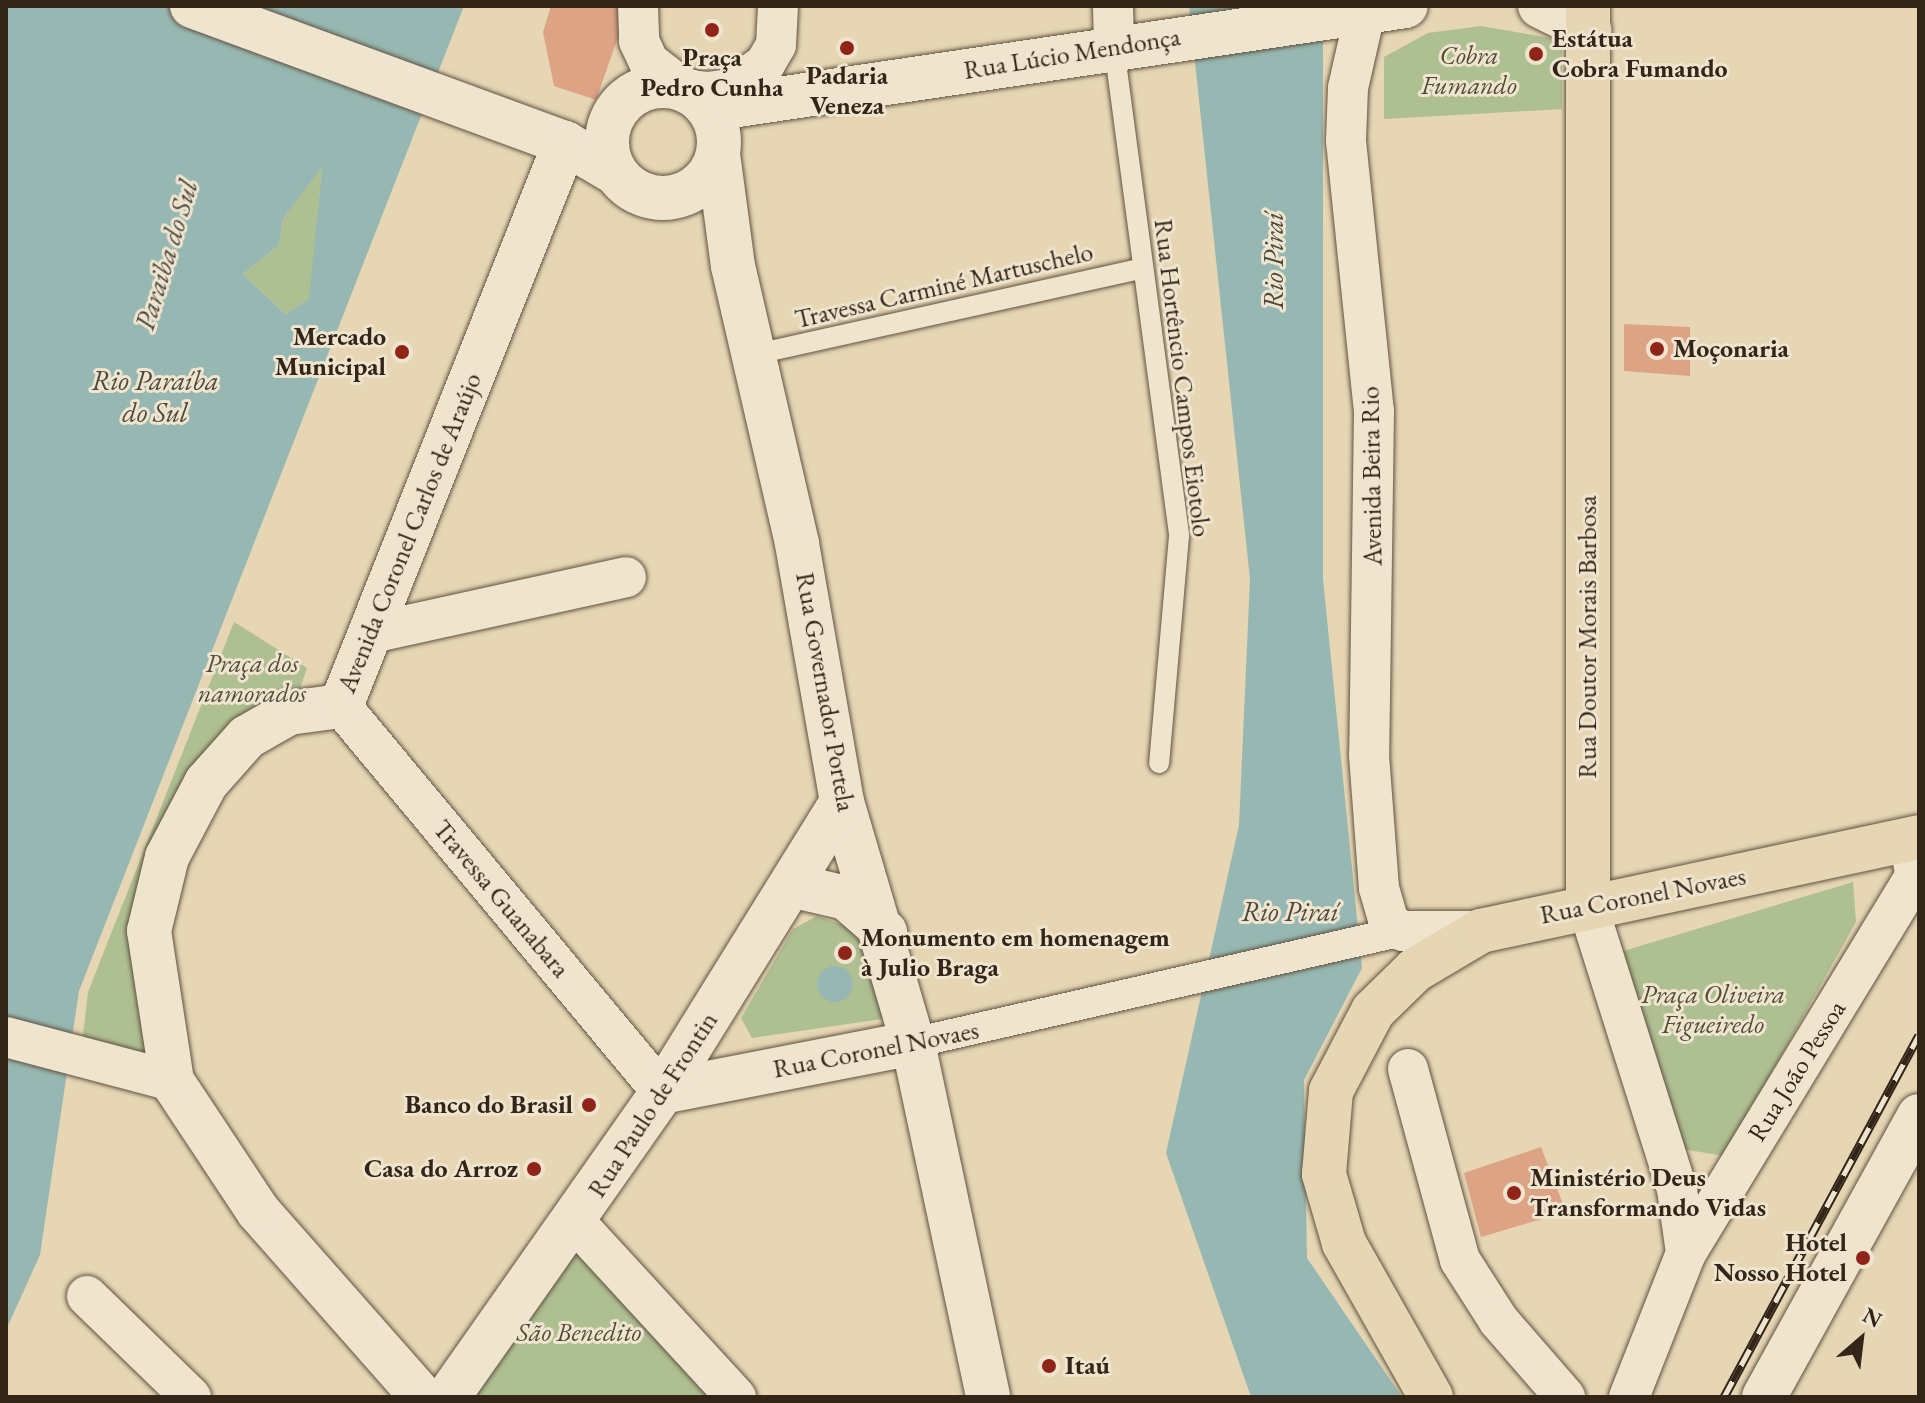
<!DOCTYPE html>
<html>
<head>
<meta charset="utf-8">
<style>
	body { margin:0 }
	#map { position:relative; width:1925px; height:1403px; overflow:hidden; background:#e6d6b4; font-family:"EB Garamond",serif }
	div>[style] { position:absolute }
	.green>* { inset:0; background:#aebf92 }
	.water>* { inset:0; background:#97b8b2 }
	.round { border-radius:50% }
	.building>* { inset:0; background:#dda385 }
	.roads { filter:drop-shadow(0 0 2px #605240) drop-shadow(0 0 2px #605240) }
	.service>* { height:20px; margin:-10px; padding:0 10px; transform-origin:10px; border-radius:10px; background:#efe4ce }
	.pedestrian>* { height:30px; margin:-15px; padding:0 15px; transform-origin:15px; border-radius:15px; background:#efe4ce }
	.minor>* { height:40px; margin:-20px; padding:0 20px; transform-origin:20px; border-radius:20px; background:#efe4ce }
	.tertiary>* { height:44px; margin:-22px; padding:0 22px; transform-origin:22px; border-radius:22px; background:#efe4ce }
	.tertiary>.ring { margin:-22px; padding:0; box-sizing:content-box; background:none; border:44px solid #efe4ce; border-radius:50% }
	.primary>* { height:44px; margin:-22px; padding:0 22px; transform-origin:22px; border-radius:22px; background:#e6d6b4 }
	.rail>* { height:9px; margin-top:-4.5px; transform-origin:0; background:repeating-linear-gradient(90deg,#efe4ce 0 18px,#332619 0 36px); box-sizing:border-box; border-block:2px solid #332619 }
	.dots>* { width:22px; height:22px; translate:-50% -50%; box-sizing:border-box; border:4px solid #efe4ce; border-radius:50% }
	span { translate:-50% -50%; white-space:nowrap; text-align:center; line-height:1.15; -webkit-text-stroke:6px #efe4ce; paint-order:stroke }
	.poi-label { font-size:26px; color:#332619; font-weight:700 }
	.left { translate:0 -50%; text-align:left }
	.right { translate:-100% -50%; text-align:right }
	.street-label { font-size:26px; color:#332619 }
	.park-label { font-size:26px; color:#524c37; font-style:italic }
	.water-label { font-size:28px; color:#4c4a3f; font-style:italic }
	.frame { position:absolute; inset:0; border:8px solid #332619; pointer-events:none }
	.north { position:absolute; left:1821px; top:1299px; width:80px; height:80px; -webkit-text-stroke:6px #efe4ce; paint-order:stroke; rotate:28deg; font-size:22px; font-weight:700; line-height:32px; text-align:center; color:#332619 }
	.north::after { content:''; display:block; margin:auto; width:28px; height:36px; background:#332619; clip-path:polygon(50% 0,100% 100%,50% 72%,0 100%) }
</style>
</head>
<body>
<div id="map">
	<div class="green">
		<i style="clip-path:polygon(1481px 26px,1562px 40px,1562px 109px,1384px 119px,1384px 57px,1428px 33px)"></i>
		<i style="clip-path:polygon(322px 166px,310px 299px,285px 314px,243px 274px,279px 245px,283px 219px)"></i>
		<i style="clip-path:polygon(234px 622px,307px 668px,296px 700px,177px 806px,155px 1060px,82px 1044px,88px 992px)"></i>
		<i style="clip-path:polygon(1853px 882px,1856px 922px,1725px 1156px,1669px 1147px,1610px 955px)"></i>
		<i style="clip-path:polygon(817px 916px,860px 931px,889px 1018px,752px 1038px,741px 1018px,793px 929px)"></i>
		<i style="clip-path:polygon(576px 1227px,715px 1397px,478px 1397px,465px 1381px)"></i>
	</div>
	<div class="water">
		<i style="clip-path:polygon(evenodd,6px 6px,464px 6px,79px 991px,40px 1255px,6px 1330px,6px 6px,322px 167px,309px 299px,285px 314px,243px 274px,279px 245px,283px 219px,322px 167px)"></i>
		<i style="clip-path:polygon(1189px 6px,1323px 6px,1323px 579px,1362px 968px,1304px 1080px,1307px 1258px,1402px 1397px,1251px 1397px,1166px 1153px,1239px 825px,1250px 579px)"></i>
		<i class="round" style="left:817px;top:966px;width:36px;height:36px"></i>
	</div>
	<div class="building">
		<i style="clip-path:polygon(551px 6px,629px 6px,596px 100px,554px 86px,543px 32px)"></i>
		<i style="clip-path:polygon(1624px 324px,1690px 327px,1690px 376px,1624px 371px)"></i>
		<i style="clip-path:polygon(1541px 1147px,1566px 1212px,1481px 1237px,1464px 1173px)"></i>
	</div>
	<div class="roads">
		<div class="service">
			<i style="left:1114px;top:47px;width:493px;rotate:82.4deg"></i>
			<i style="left:1179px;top:536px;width:228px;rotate:95deg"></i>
			<i style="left:756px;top:354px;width:396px;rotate:-12.5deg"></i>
		</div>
		<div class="pedestrian">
			<i style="left:913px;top:1043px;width:503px;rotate:-12.88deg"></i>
		</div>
		<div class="minor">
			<i style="left:638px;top:6px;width:35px;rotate:88deg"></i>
			<i style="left:639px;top:41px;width:23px;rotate:65deg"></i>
			<i style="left:649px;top:62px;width:46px;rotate:37.9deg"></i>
			<i style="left:685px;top:90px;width:23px;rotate:5deg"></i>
			<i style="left:708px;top:92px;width:22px;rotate:-8deg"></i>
			<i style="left:730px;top:89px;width:43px;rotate:-35.5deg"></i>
			<i style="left:765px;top:64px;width:22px;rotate:-60deg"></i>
			<i style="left:776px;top:45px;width:39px;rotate:-87deg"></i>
			<i style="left:1113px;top:6px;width:41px;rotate:88.6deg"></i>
			<i style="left:1365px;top:13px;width:77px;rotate:102.8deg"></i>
			<i style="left:1348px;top:88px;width:53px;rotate:92.2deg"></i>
			<i style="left:1346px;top:141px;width:271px;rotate:84.1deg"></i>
			<i style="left:1374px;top:411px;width:344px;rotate:90.8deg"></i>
			<i style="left:1369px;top:755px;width:133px;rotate:85.7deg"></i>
			<i style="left:1379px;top:888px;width:36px;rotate:74deg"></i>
			<i style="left:1389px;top:923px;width:16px;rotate:30deg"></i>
			<i style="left:1403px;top:931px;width:78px"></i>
			<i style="left:372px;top:633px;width:260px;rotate:-12.4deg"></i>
			<i style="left:341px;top:706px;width:502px;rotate:50.25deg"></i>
			<i style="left:1588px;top:907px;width:296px;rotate:72.5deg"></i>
			<i style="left:1677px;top:1189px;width:65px;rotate:82deg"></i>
			<i style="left:6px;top:1037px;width:172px;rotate:14.8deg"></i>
			<i style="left:1408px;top:1069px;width:198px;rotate:74.8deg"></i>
			<i style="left:1460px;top:1260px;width:72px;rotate:57.4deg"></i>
			<i style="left:1499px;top:1321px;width:101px;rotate:49deg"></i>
			<i style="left:575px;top:1222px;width:238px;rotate:47.4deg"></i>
			<i style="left:87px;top:1296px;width:145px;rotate:44.2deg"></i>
			<i style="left:1629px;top:1397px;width:155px;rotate:-68.4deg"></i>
			<i style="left:1686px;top:1253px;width:437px;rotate:-58.7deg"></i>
		</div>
		<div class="tertiary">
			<i style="left:192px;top:6px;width:397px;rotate:20.2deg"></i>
			<i style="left:565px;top:143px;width:59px;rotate:30.5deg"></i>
			<i style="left:1540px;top:6px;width:55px;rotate:26.1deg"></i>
			<i class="ring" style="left:607px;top:86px;width:68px;height:68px"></i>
			<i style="left:685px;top:90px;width:55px;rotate:15.8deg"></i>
			<i style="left:738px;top:105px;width:675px;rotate:-8.43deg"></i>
			<i style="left:718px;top:154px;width:113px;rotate:82.4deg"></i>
			<i style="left:733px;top:266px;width:285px;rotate:77deg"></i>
			<i style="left:797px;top:544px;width:262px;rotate:80.1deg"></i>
			<i style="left:842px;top:802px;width:251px;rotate:73.6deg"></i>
			<i style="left:913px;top:1043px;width:362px;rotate:78deg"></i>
			<i style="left:1911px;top:842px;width:41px;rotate:78.7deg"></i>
			<i style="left:795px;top:886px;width:52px;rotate:13.2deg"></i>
			<i style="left:846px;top:898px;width:52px;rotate:41.1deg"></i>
			<i style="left:662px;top:1092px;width:256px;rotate:-11deg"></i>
			<i style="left:422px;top:1397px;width:248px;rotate:-131.4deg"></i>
			<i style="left:258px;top:1211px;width:156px;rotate:-123.5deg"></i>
			<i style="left:172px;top:1081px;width:152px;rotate:-98.7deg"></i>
			<i style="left:149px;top:931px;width:76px;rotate:-76.3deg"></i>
			<i style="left:167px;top:857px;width:84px;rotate:-62.2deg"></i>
			<i style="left:206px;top:783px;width:62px;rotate:-48.3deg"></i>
			<i style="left:247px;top:737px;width:48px;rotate:-29.7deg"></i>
			<i style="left:289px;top:713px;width:52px;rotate:-7.7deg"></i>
			<i style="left:341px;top:706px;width:606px;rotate:-68.3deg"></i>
			<i style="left:448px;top:1397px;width:373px;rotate:-54.9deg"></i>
			<i style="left:662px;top:1092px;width:341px;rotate:-58.2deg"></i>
			<i style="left:1764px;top:1397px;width:321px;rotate:-61.1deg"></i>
		</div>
		<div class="primary">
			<i style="left:1588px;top:907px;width:901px;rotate:-90deg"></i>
			<i style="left:1431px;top:1397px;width:177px;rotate:-119.5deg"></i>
			<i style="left:1344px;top:1243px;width:72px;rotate:-106.2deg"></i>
			<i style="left:1324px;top:1174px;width:83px;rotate:-85.2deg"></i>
			<i style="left:1331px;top:1091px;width:90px;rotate:-62.3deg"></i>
			<i style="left:1373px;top:1011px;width:59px;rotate:-44.3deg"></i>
			<i style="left:1415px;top:970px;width:77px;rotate:-30.6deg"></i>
			<i style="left:1481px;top:931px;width:448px;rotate:-12.1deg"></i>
		</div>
	</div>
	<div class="rail">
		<i style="left:1724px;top:1397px;width:411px;rotate:-61.7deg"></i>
	</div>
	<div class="dots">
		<i style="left:712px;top:30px;background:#8f2418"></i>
		<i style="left:847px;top:48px;background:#8f2418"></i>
		<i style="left:1536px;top:54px;background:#8f2418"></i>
		<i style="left:1657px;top:349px;background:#8f2418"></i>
		<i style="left:402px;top:352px;background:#8f2418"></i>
		<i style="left:845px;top:953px;background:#8f2418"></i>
		<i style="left:589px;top:1105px;background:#8f2418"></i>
		<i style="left:534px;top:1169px;background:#8f2418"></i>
		<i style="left:1514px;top:1193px;background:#8f2418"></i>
		<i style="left:1863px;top:1258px;background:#8f2418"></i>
		<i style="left:1049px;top:1366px;background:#8f2418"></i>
	</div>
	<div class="poi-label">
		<span class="left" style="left:1552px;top:54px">Estátua<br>Cobra Fumando</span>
		<span style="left:712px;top:73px">Praça<br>Pedro Cunha</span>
		<span style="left:847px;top:91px">Padaria<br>Veneza</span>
		<span class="right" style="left:386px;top:352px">Mercado<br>Municipal</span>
		<span class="left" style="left:1673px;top:349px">Moçonaria</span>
		<span class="left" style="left:861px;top:953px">Monumento em homenagem<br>à Julio Braga</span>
		<span class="right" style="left:573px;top:1105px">Banco do Brasil</span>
		<span class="right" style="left:518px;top:1169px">Casa do Arroz</span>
		<span class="left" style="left:1530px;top:1193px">Ministério Deus<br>Transformando Vidas</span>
		<span class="right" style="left:1847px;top:1258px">Hotel<br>Nosso Hotel</span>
		<span class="left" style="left:1065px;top:1366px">Itaú</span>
	</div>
	<div class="street-label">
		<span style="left:1072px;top:54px;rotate:-9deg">Rua Lúcio Mendonça</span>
		<span style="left:944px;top:286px;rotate:-13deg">Travessa Carminé Martuschelo</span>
		<span style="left:1182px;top:378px;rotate:83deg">Rua Hortêncio Campos Eiotolo</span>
		<span style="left:1372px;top:476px;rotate:-91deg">Avenida Beira Rio</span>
		<span style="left:410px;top:533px;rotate:-68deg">Avenida Coronel Carlos de Araújo</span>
		<span style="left:1588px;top:637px;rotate:-90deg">Rua Doutor Morais Barbosa</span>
		<span style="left:825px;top:692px;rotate:80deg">Rua Governador Portela</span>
		<span style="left:1643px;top:896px;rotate:-11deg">Rua Coronel Novaes</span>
		<span style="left:501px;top:899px;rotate:50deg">Travessa Guanabara</span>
		<span style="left:876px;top:1050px;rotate:-11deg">Rua Coronel Novaes</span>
		<span style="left:1797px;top:1071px;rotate:-58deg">Rua João Pessoa</span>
		<span style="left:653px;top:1105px;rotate:-57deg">Rua Paulo de Frontin</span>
	</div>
	<div class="park-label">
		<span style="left:1469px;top:71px">Cobra<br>Fumando</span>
		<span style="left:252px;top:679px">Praça dos<br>namorados</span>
		<span style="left:1713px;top:1010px">Praça Oliveira<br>Figueiredo</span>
		<span style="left:579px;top:1333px">São Benedito</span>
	</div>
	<div class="water-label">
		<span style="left:166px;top:255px;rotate:-73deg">Paraiba do Sul</span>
		<span style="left:1273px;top:261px;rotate:-90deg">Rio Piraí</span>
		<span style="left:155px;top:396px">Rio Paraíba<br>do Sul</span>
		<span style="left:1290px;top:911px">Rio Piraí</span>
	</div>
	<div class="frame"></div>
	<div class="north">N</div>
</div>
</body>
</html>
